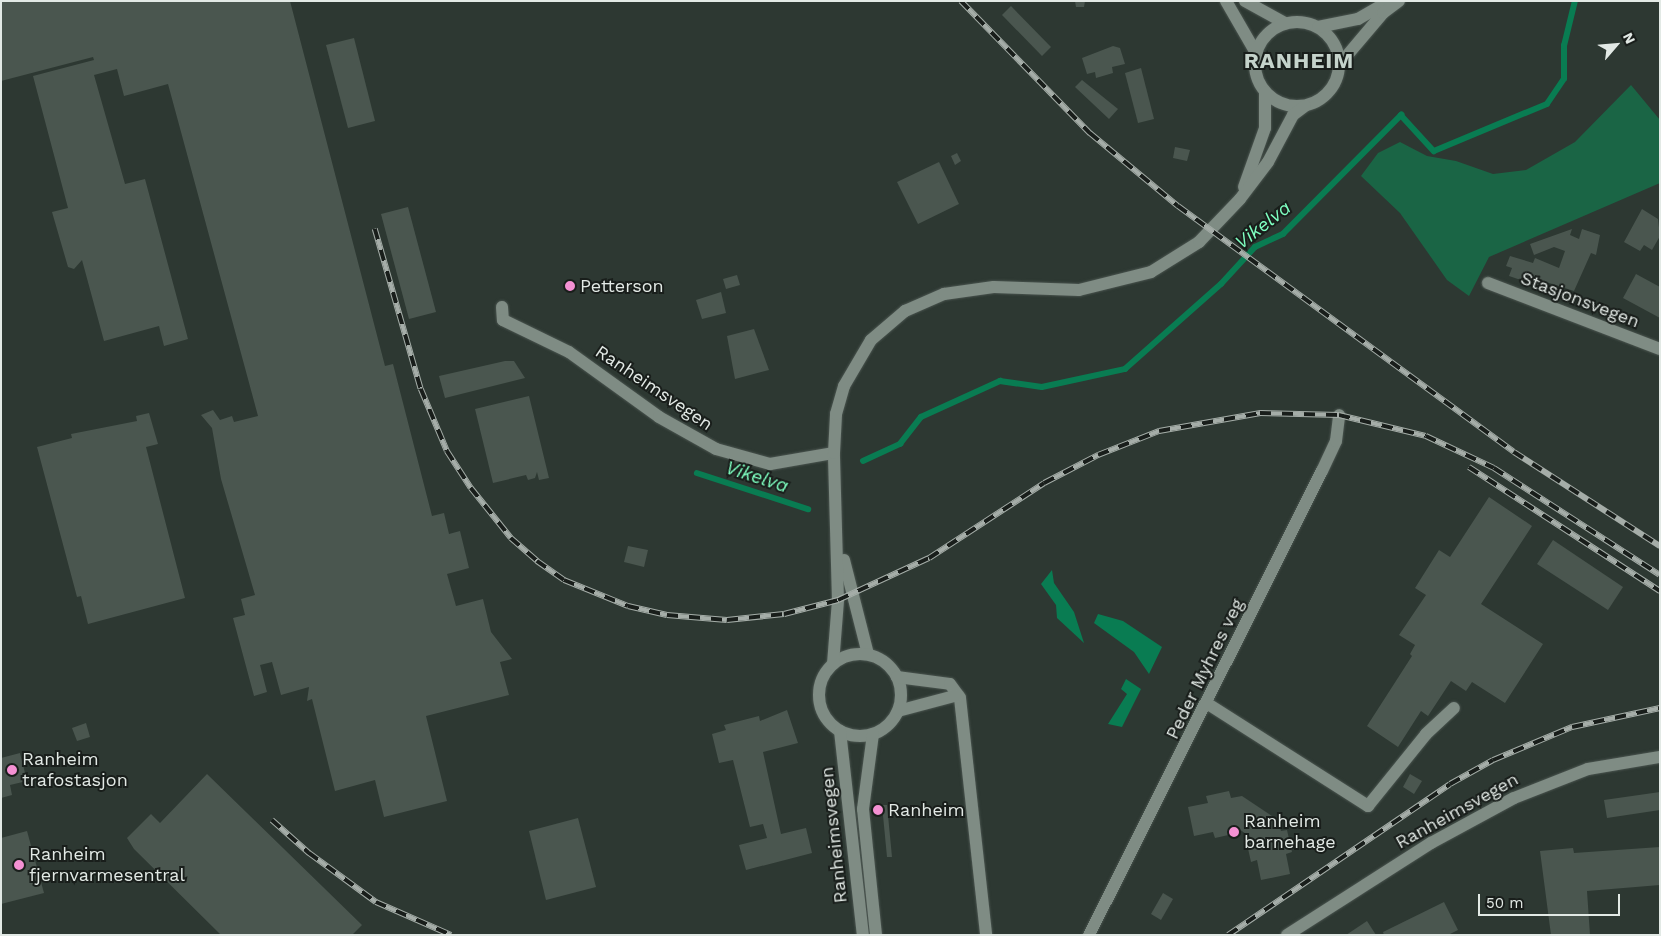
<!DOCTYPE html>
<html>
<head>
<meta charset="utf-8">
<style>
	body { margin:0 }
	#map { position:relative; width:1661px; height:936px; overflow:hidden; background:#2d3832; font-family:"Work Sans",sans-serif }
	div>[style] { position:absolute }
	.green>* { inset:0; background:#1a6545 }
	.water>* { inset:0; background:#097c52 }
	.stream>* { height:5.5px; margin:-2.75px; padding:0 2.75px; transform-origin:2.75px; border-radius:2.75px; background:#097c52 }
	.building>* { inset:0; background:#4a564f }
	.roads { filter:drop-shadow(0 0 1px #4a544f) drop-shadow(0 0 1px #4a544f) }
	.minor>* { height:12px; margin:-6px; padding:0 6px; transform-origin:6px; border-radius:6px; background:#7f8c84 }
	.minor>.ring { margin:-6px; padding:0; box-sizing:content-box; background:none; border:12px solid #7f8c84; border-radius:50% }
	.rail>* { height:5.5px; margin-top:-2.75px; transform-origin:0; background:repeating-linear-gradient(90deg,#191e1b 0 11px,#a5ada8 0 22px); box-sizing:border-box; border-block:1px solid #a5ada8 }
	.dots>* { width:14px; height:14px; translate:-50% -50%; box-sizing:border-box; border:2px solid #191e1b; border-radius:50% }
	span { translate:-50% -50%; white-space:nowrap; text-align:center; line-height:1.15; -webkit-text-stroke:4px #191e1b; paint-order:stroke }
	.poi-label { font-size:18px; color:#e2e9e5 }
	.left { translate:0 -50%; text-align:left }
	.street-label { font-size:18px; color:#e2e9e5 }
	.water-label { font-size:19px; color:#7fffc1; font-style:italic }
	.district-label { font-size:22px; color:#c5d3cb; font-weight:700; letter-spacing:1px }
	.frame { position:absolute; inset:0; border:2px solid #e2e9e5; pointer-events:none }
	.north { position:absolute; left:1591px; top:20px; width:50px; height:50px; -webkit-text-stroke:4px #191e1b; paint-order:stroke; rotate:63deg; font-size:14px; font-weight:700; line-height:20px; text-align:center; color:#e2e9e5 }
	.north::after { content:''; display:block; margin:auto; width:18px; height:22px; background:#e2e9e5; clip-path:polygon(50% 0,100% 100%,50% 72%,0 100%) }
	.scale { position:absolute; left:1478px; top:894px; width:142px; height:22px; box-sizing:border-box; border:2px solid #e2e9e5; border-top:0; padding-left:6px; font-size:15px; line-height:18px; white-space:nowrap; color:#e2e9e5; -webkit-text-stroke:4px #191e1b; paint-order:stroke }
</style>
</head>
<body>
<div id="map">
	<div class="green">
		<i style="clip-path:polygon(1631px 85px,1660px 120px,1660px 183px,1489px 257px,1469px 296px,1447px 280px,1400px 213px,1361px 176px,1378px 153px,1400px 142px,1427px 156px,1456px 161px,1493px 174px,1526px 170px,1575px 142px)"></i>
	</div>
	<div class="water">
		<i style="clip-path:polygon(1052px 570px,1054px 583px,1074px 612px,1084px 643px,1057px 618px,1056px 605px,1041px 584px)"></i>
		<i style="clip-path:polygon(1098px 614px,1123px 621px,1162px 647px,1149px 674px,1134px 652px,1094px 623px)"></i>
		<i style="clip-path:polygon(1126px 679px,1141px 689px,1122px 727px,1108px 724px,1127px 694px,1121px 689px)"></i>
	</div>
	<div class="stream">
		<i style="left:863px;top:461px;width:41px;rotate:-24.7deg"></i>
		<i style="left:900px;top:444px;width:34px;rotate:-52deg"></i>
		<i style="left:921px;top:417px;width:87px;rotate:-24.5deg"></i>
		<i style="left:1000px;top:381px;width:42px;rotate:8.1deg"></i>
		<i style="left:1042px;top:387px;width:85px;rotate:-12.2deg"></i>
		<i style="left:1125px;top:369px;width:128px;rotate:-41.5deg"></i>
		<i style="left:1221px;top:284px;width:50px;rotate:-47.4deg"></i>
		<i style="left:1255px;top:247px;width:31px;rotate:-25deg"></i>
		<i style="left:1283px;top:234px;width:168px;rotate:-45.2deg"></i>
		<i style="left:1401px;top:115px;width:49px;rotate:47.5deg"></i>
		<i style="left:1434px;top:151px;width:122px;rotate:-22.6deg"></i>
		<i style="left:1547px;top:104px;width:30px;rotate:-56deg"></i>
		<i style="left:1564px;top:79px;width:33px;rotate:-90deg"></i>
		<i style="left:1564px;top:46px;width:46px;rotate:-76.3deg"></i>
		<i style="left:697px;top:473px;width:117px;rotate:18deg"></i>
	</div>
	<div class="building">
		<i style="clip-path:polygon(1px 1px,290px 1px,385px 366px,393px 364px,432px 516px,444px 513px,449px 534px,460px 531px,469px 568px,447px 574px,456px 606px,483px 599px,491px 632px,512px 659px,500px 662px,509px 695px,426px 716px,447px 801px,384px 817px,375px 780px,335px 791px,312px 699px,307px 701px,309px 687px,281px 695px,272px 662px,260px 665px,267px 692px,254px 696px,233px 618px,245px 615px,241px 599px,255px 595px,221px 479px,212px 428px,201px 415px,213px 410px,220px 420px,232px 416px,234px 422px,258px 416px,168px 84px,124px 96px,117px 69px,94px 75px,125px 184px,145px 179px,188px 339px,164px 346px,159px 326px,104px 341px,82px 260px,74px 269px,68px 267px,52px 212px,68px 208px,33px 76px,94px 60px,93px 57px,1px 81px)"></i>
		<i style="clip-path:polygon(1075px 1px,1085px 1px,1084px 7px,1076px 7px)"></i>
		<i style="clip-path:polygon(1011px 6px,1051px 47px,1042px 56px,1002px 15px)"></i>
		<i style="clip-path:polygon(354px 38px,375px 121px,348px 128px,326px 45px)"></i>
		<i style="clip-path:polygon(1113px 46px,1120px 48px,1125px 64px,1112px 67px,1113px 73px,1096px 78px,1095px 72px,1087px 74px,1082px 58px)"></i>
		<i style="clip-path:polygon(1141px 68px,1154px 119px,1138px 123px,1125px 73px)"></i>
		<i style="clip-path:polygon(1082px 80px,1118px 109px,1109px 119px,1075px 87px)"></i>
		<i style="clip-path:polygon(1175px 147px,1190px 150px,1187px 161px,1173px 158px)"></i>
		<i style="clip-path:polygon(957px 153px,961px 161px,955px 165px,951px 156px)"></i>
		<i style="clip-path:polygon(939px 162px,959px 204px,918px 224px,897px 182px)"></i>
		<i style="clip-path:polygon(408px 207px,436px 312px,409px 319px,381px 214px)"></i>
		<i style="clip-path:polygon(1642px 209px,1658px 219px,1660px 236px,1652px 250px,1644px 245px,1640px 251px,1624px 242px)"></i>
		<i style="clip-path:polygon(1572px 229px,1570px 235px,1579px 239px,1582px 229px,1600px 235px,1596px 255px,1591px 253px,1574px 291px,1546px 282px,1544px 288px,1509px 276px,1512px 268px,1506px 266px,1510px 256px,1533px 263px,1535px 258px,1559px 268px,1565px 251px,1554px 247px,1534px 255px,1530px 244px)"></i>
		<i style="clip-path:polygon(1636px 274px,1660px 287px,1660px 318px,1623px 298px)"></i>
		<i style="clip-path:polygon(737px 275px,740px 285px,726px 289px,723px 279px)"></i>
		<i style="clip-path:polygon(721px 292px,726px 313px,702px 319px,696px 300px)"></i>
		<i style="clip-path:polygon(754px 329px,769px 370px,735px 379px,727px 336px)"></i>
		<i style="clip-path:polygon(505px 361px,514px 361px,525px 378px,445px 398px,439px 376px)"></i>
		<i style="clip-path:polygon(529px 396px,549px 478px,539px 480px,537px 472px,535px 478px,528px 480px,526px 475px,493px 483px,475px 409px)"></i>
		<i style="clip-path:polygon(149px 413px,158px 444px,146px 447px,185px 598px,88px 624px,81px 596px,77px 597px,37px 447px,72px 438px,71px 434px,137px 421px,136px 416px)"></i>
		<i style="clip-path:polygon(1489px 497px,1532px 526px,1481px 604px,1543px 644px,1505px 703px,1472px 682px,1466px 691px,1451px 681px,1428px 716px,1421px 711px,1398px 747px,1367px 726px,1412px 656px,1410px 654px,1415px 645px,1399px 635px,1426px 595px,1415px 588px,1439px 550px,1450px 557px)"></i>
		<i style="clip-path:polygon(1553px 540px,1623px 587px,1608px 610px,1537px 564px)"></i>
		<i style="clip-path:polygon(628px 546px,648px 550px,644px 567px,624px 562px)"></i>
		<i style="clip-path:polygon(787px 710px,798px 743px,763px 752px,781px 834px,806px 828px,812px 853px,746px 870px,739px 845px,767px 838px,763px 824px,750px 827px,733px 760px,719px 763px,712px 734px,726px 730px,724px 725px,759px 716px,760px 721px)"></i>
		<i style="clip-path:polygon(86px 723px,90px 737px,77px 741px,72px 728px)"></i>
		<i style="clip-path:polygon(20px 753px,27px 781px,10px 785px,12px 795px,1px 798px,1px 758px)"></i>
		<i style="clip-path:polygon(207px 774px,362px 925px,352px 935px,221px 935px,134px 849px,127px 838px,151px 814px,160px 823px)"></i>
		<i style="clip-path:polygon(1410px 774px,1422px 781px,1414px 794px,1403px 787px)"></i>
		<i style="clip-path:polygon(1229px 791px,1231px 798px,1242px 796px,1278px 820px,1281px 831px,1287px 830px,1292px 852px,1286px 854px,1290px 874px,1261px 880px,1257px 860px,1251px 862px,1247px 844px,1253px 842px,1252px 838px,1236px 827px,1231px 828px,1233px 834px,1215px 838px,1213px 832px,1194px 836px,1188px 807px,1208px 803px,1206px 796px)"></i>
		<i style="clip-path:polygon(1660px 792px,1660px 810px,1607px 818px,1604px 800px)"></i>
		<i style="clip-path:polygon(882px 805px,887px 805px,892px 857px,887px 857px)"></i>
		<i style="clip-path:polygon(578px 818px,596px 887px,546px 900px,529px 831px)"></i>
		<i style="clip-path:polygon(27px 831px,44px 893px,1px 904px,1px 838px)"></i>
		<i style="clip-path:polygon(1660px 847px,1660px 885px,1587px 891px,1590px 935px,1551px 935px,1540px 851px,1573px 848px,1574px 853px)"></i>
		<i style="clip-path:polygon(1163px 893px,1173px 899px,1161px 920px,1151px 914px)"></i>
		<i style="clip-path:polygon(1444px 902px,1458px 930px,1448px 935px,1384px 935px,1383px 932px)"></i>
		<i style="clip-path:polygon(1367px 921px,1376px 935px,1346px 935px)"></i>
	</div>
	<div class="roads">
		<div class="minor">
			<i style="left:1226px;top:1px;width:60px;rotate:60deg"></i>
			<i style="left:1245px;top:1px;width:46px;rotate:28.8deg"></i>
			<i class="ring" style="left:1255px;top:22px;width:72px;height:72px"></i>
			<i style="left:1318px;top:27px;width:41px;rotate:-11.3deg"></i>
			<i style="left:1358px;top:19px;width:34px;rotate:-30deg"></i>
			<i style="left:1339px;top:65px;width:68px;rotate:-49.8deg"></i>
			<i style="left:1383px;top:13px;width:20px;rotate:-37deg"></i>
			<i style="left:1244px;top:187px;width:63px;rotate:-70.4deg"></i>
			<i style="left:1265px;top:128px;width:36px;rotate:-90deg"></i>
			<i style="left:1488px;top:283px;width:184px;rotate:21deg"></i>
			<i style="left:502px;top:307px;width:13px;rotate:86deg"></i>
			<i style="left:503px;top:320px;width:73px;rotate:25.9deg"></i>
			<i style="left:569px;top:352px;width:111px;rotate:35.8deg"></i>
			<i style="left:659px;top:417px;width:65px;rotate:29.3deg"></i>
			<i style="left:716px;top:449px;width:56px;rotate:15.5deg"></i>
			<i style="left:770px;top:464px;width:65px;rotate:-9.8deg"></i>
			<i style="left:844px;top:560px;width:97px;rotate:75.7deg"></i>
			<i class="ring" style="left:819px;top:654px;width:70px;height:70px"></i>
			<i style="left:833px;top:664px;width:64px;rotate:-85.5deg"></i>
			<i style="left:838px;top:600px;width:147px;rotate:-91.6deg"></i>
			<i style="left:834px;top:453px;width:39px;rotate:-87deg"></i>
			<i style="left:836px;top:414px;width:29px;rotate:-74deg"></i>
			<i style="left:844px;top:386px;width:53px;rotate:-59.6deg"></i>
			<i style="left:871px;top:340px;width:45px;rotate:-40.5deg"></i>
			<i style="left:905px;top:311px;width:43px;rotate:-23.6deg"></i>
			<i style="left:944px;top:294px;width:50px;rotate:-8deg"></i>
			<i style="left:994px;top:287px;width:85px;rotate:2deg"></i>
			<i style="left:1079px;top:290px;width:74px;rotate:-14deg"></i>
			<i style="left:1151px;top:272px;width:57px;rotate:-32deg"></i>
			<i style="left:1199px;top:242px;width:59px;rotate:-46.4deg"></i>
			<i style="left:1240px;top:199px;width:46px;rotate:-52.9deg"></i>
			<i style="left:1268px;top:162px;width:53px;rotate:-62deg"></i>
			<i style="left:1293px;top:115px;width:15px;rotate:-37deg"></i>
			<i style="left:897px;top:677px;width:53px;rotate:7.5deg"></i>
			<i style="left:950px;top:684px;width:17px;rotate:54deg"></i>
			<i style="left:960px;top:698px;width:238px;rotate:83.7deg"></i>
			<i style="left:1208px;top:704px;width:190px;rotate:32.5deg"></i>
			<i style="left:1368px;top:806px;width:92px;rotate:-51.1deg"></i>
			<i style="left:1426px;top:734px;width:38px;rotate:-43deg"></i>
			<i style="left:898px;top:711px;width:62px;rotate:-14.9deg"></i>
			<i style="left:840px;top:731px;width:205px;rotate:83.6deg"></i>
			<i style="left:873px;top:734px;width:76px;rotate:97.6deg"></i>
			<i style="left:863px;top:809px;width:127px;rotate:84.1deg"></i>
			<i style="left:1089px;top:935px;width:519px;rotate:-63.34deg"></i>
			<i style="left:1322px;top:471px;width:33px;rotate:-65deg"></i>
			<i style="left:1336px;top:441px;width:26px;rotate:-83deg"></i>
			<i style="left:1287px;top:935px;width:171px;rotate:-32.6deg"></i>
			<i style="left:1431px;top:843px;width:94px;rotate:-28.5deg"></i>
			<i style="left:1514px;top:798px;width:79px;rotate:-21.4deg"></i>
			<i style="left:1588px;top:769px;width:73px;rotate:-9.5deg"></i>
		</div>
	</div>
	<div class="rail">
		<i style="left:961px;top:1px;width:185px;rotate:45.7deg"></i>
		<i style="left:1090px;top:133px;width:114px;rotate:39.7deg"></i>
		<i style="left:1178px;top:206px;width:416px;rotate:36.2deg"></i>
		<i style="left:1514px;top:452px;width:174px;rotate:32.8deg"></i>
		<i style="left:375px;top:229px;width:166px;rotate:74deg"></i>
		<i style="left:421px;top:389px;width:67px;rotate:67.2deg"></i>
		<i style="left:447px;top:451px;width:44px;rotate:57deg"></i>
		<i style="left:471px;top:488px;width:64px;rotate:51.3deg"></i>
		<i style="left:511px;top:538px;width:35px;rotate:41deg"></i>
		<i style="left:537px;top:561px;width:33px;rotate:35deg"></i>
		<i style="left:564px;top:580px;width:69px;rotate:22.1deg"></i>
		<i style="left:628px;top:606px;width:40px;rotate:13deg"></i>
		<i style="left:667px;top:615px;width:60px;rotate:4.8deg"></i>
		<i style="left:727px;top:620px;width:57px;rotate:-6deg"></i>
		<i style="left:784px;top:614px;width:56px;rotate:-14.5deg"></i>
		<i style="left:838px;top:600px;width:100px;rotate:-24.8deg"></i>
		<i style="left:929px;top:558px;width:137px;rotate:-33.1deg"></i>
		<i style="left:1044px;top:483px;width:61px;rotate:-27.4deg"></i>
		<i style="left:1098px;top:455px;width:66px;rotate:-21.5deg"></i>
		<i style="left:1159px;top:431px;width:103px;rotate:-10.1deg"></i>
		<i style="left:1260px;top:413px;width:79px;rotate:1.5deg"></i>
		<i style="left:1339px;top:415px;width:89px;rotate:13.6deg"></i>
		<i style="left:1426px;top:436px;width:75px;rotate:25.2deg"></i>
		<i style="left:1494px;top:468px;width:197px;rotate:32.8deg"></i>
		<i style="left:1469px;top:467px;width:228px;rotate:33deg"></i>
		<i style="left:272px;top:820px;width:50px;rotate:41.7deg"></i>
		<i style="left:309px;top:853px;width:83px;rotate:36.2deg"></i>
		<i style="left:376px;top:902px;width:82px;rotate:23.7deg"></i>
		<i style="left:1228px;top:935px;width:268px;rotate:-34.2deg"></i>
		<i style="left:1450px;top:784px;width:49px;rotate:-29.2deg"></i>
		<i style="left:1493px;top:760px;width:86px;rotate:-22.7deg"></i>
		<i style="left:1572px;top:727px;width:90px;rotate:-12.2deg"></i>
	</div>
	<div class="dots">
		<i style="left:570px;top:286px;background:#f491d3"></i>
		<i style="left:12px;top:770px;background:#f491d3"></i>
		<i style="left:878px;top:810px;background:#f491d3"></i>
		<i style="left:1234px;top:832px;background:#f491d3"></i>
		<i style="left:19px;top:865px;background:#f491d3"></i>
	</div>
	<div class="poi-label">
		<span class="left" style="left:580px;top:286px">Petterson</span>
		<span class="left" style="left:22px;top:770px">Ranheim<br>trafostasjon</span>
		<span class="left" style="left:888px;top:810px">Ranheim</span>
		<span class="left" style="left:1244px;top:832px">Ranheim<br>barnehage</span>
		<span class="left" style="left:29px;top:865px">Ranheim<br>fjernvarmesentral</span>
	</div>
	<div class="street-label">
		<span style="left:1580px;top:300px;rotate:21deg">Stasjonsvegen</span>
		<span style="left:654px;top:388px;rotate:34deg">Ranheimsvegen</span>
		<span style="left:1205px;top:669px;rotate:-64deg">Peder Myhres veg</span>
		<span style="left:1457px;top:811px;rotate:-29deg">Ranheimsvegen</span>
		<span style="left:834px;top:835px;rotate:-96deg">Ranheimsvegen</span>
	</div>
	<div class="water-label">
		<span style="left:1263px;top:225px;rotate:-38deg">Vikelva</span>
		<span style="left:757px;top:477px;rotate:18deg">Vikelva</span>
	</div>
	<div class="district-label">
		<span style="left:1299px;top:61px">RANHEIM</span>
	</div>
	<div class="frame"></div>
	<div class="north">N</div>
	<div class="scale">50 m</div>
</div>
</body>
</html>
